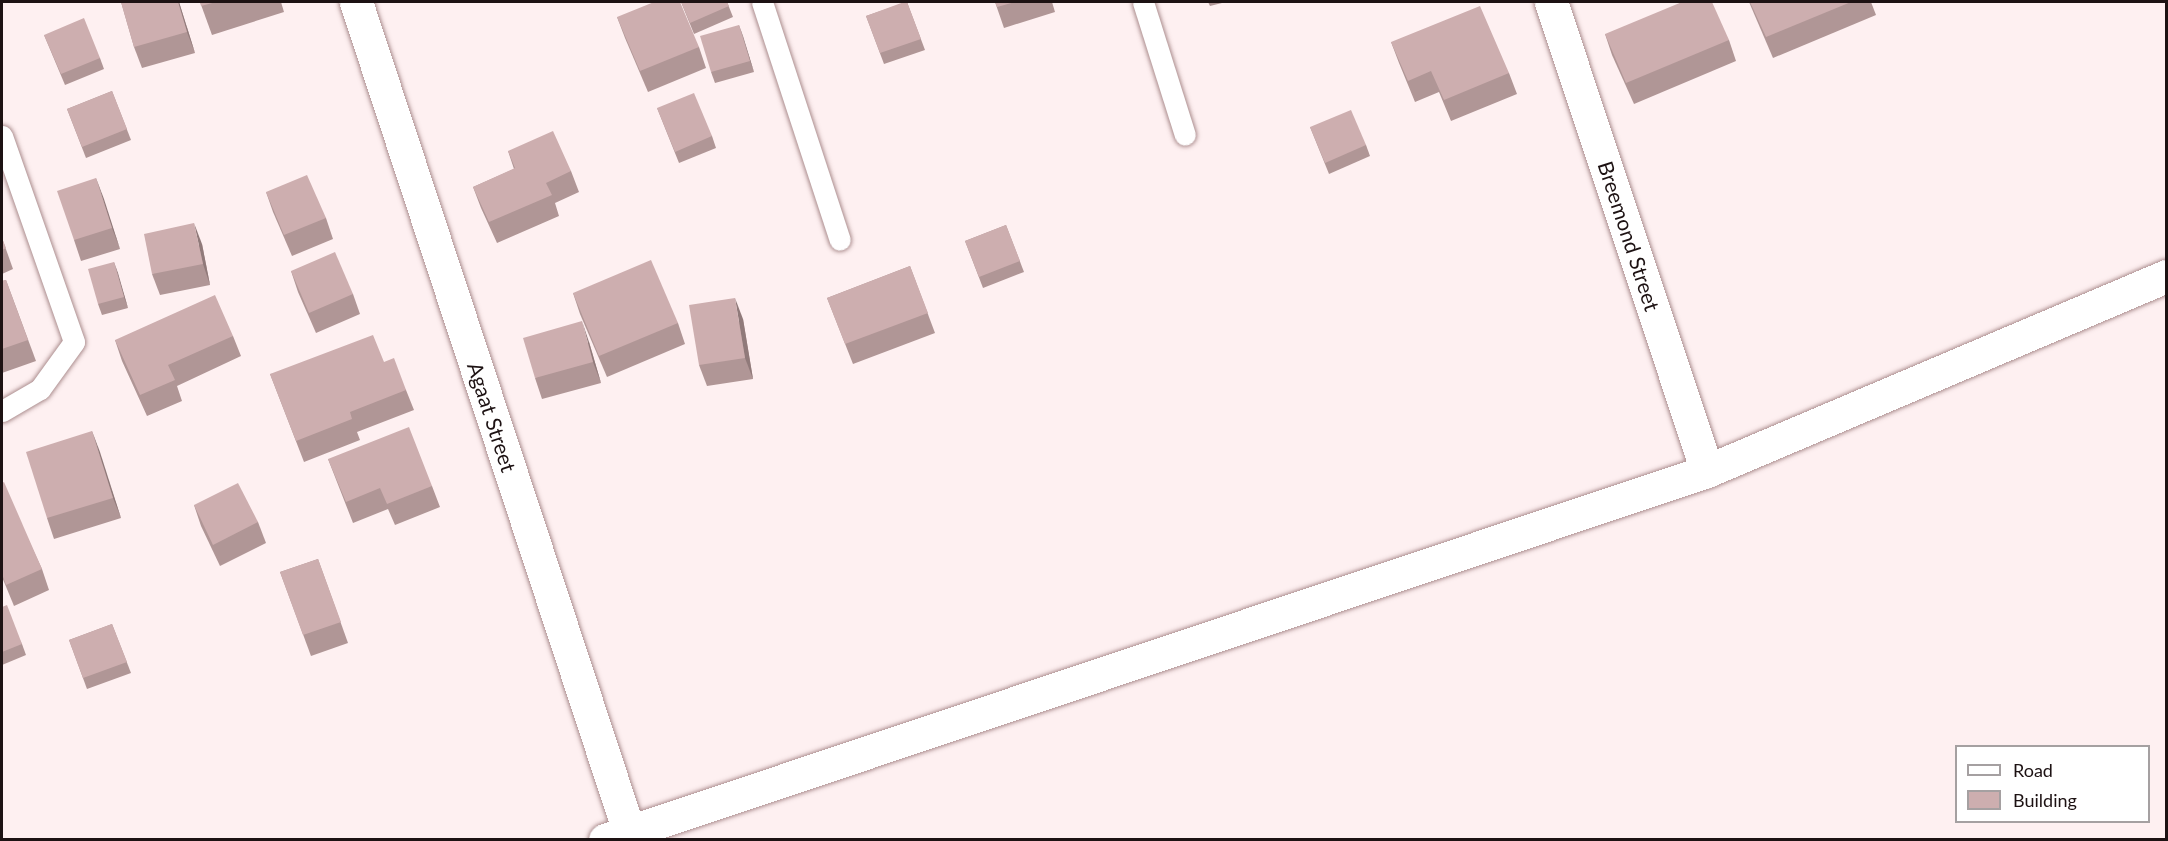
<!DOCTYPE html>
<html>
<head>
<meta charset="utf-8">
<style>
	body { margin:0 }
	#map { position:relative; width:2168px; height:841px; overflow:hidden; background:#fef0f1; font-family:Lato,sans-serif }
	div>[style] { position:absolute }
	.roads { filter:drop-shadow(0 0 2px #ac8e8f) drop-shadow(0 0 2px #ac8e8f) }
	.lane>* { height:21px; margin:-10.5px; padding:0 10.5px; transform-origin:10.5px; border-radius:10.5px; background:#fff }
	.street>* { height:33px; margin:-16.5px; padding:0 16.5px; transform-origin:16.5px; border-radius:16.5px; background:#fff }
	.secondary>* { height:33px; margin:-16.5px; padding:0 16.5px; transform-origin:16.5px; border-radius:16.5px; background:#fff }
	.wall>* { inset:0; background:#b09696 }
	.shaded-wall>* { inset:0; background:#907a7a }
	.building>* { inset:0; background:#cdaeaf }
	span { translate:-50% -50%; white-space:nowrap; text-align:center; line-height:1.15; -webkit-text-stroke:4.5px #fff; paint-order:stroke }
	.street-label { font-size:21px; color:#1d1213 }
	.frame { position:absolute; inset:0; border:3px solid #1d1213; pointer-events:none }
	.legend { position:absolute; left:1955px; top:745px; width:195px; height:78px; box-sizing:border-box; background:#fff; border:2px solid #a5a0a1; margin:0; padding:8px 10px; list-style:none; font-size:18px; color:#1d1213 }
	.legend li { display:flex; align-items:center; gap:12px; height:30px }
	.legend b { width:30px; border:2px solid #a5a0a1 }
</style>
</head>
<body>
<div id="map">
	<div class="roads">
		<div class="lane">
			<i style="left:762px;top:2px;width:250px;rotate:71.9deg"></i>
			<i style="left:1143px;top:2px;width:139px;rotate:72.5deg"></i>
			<i style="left:2px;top:136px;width:218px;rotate:70.7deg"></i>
			<i style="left:74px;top:342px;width:58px;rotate:125.9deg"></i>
			<i style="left:40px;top:389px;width:44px;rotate:149.9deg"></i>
		</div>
		<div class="street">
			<i style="left:1551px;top:2px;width:494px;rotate:71.6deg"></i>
		</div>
		<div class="secondary">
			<i style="left:356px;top:2px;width:874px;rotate:71.79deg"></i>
			<i style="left:605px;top:840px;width:1162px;rotate:-18.51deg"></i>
			<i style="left:1707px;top:471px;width:499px;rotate:-23deg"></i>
		</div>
	</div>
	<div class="wall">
		<i style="clip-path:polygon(121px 2px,179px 2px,195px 53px,142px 68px,134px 47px)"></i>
		<i style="clip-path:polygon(200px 2px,281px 2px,284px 12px,212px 35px)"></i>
		<i style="clip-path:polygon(681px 2px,727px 2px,733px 17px,694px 34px)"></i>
		<i style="clip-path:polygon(907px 2px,925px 50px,884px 64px,866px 16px)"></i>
		<i style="clip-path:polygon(995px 2px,1052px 2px,1055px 12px,1004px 28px)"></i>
		<i style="clip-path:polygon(1208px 2px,1226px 2px,1210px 6px)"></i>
		<i style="clip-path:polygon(1749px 2px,1871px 2px,1876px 15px,1773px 58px)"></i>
		<i style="clip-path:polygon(617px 17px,699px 47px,706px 68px,648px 92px,625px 38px)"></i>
		<i style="clip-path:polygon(739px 25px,754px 72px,715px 83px,711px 72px)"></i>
		<i style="clip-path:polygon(1605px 34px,1729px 40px,1736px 61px,1634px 104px,1612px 55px)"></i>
		<i style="clip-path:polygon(44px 35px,100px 58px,104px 69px,65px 85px)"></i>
		<i style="clip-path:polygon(1391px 42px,1509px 73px,1517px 94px,1451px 121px,1439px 92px,1415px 102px,1399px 63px)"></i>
		<i style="clip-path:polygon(112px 91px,131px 140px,86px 158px,67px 109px)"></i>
		<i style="clip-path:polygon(657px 108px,712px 136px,716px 148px,679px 163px)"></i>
		<i style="clip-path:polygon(1310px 127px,1366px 145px,1370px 156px,1329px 174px)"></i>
		<i style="clip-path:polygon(508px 151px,571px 171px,579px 192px,555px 203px,559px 216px,497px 243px,481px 208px,473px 187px,514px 169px)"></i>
		<i style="clip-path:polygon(96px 178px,120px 249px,81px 261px,74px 240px)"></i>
		<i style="clip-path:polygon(266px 192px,326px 218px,333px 239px,292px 256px,273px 212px)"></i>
		<i style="clip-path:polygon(1006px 225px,1024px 272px,983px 288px,965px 241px)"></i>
		<i style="clip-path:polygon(2px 238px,13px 269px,2px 274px)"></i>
		<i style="clip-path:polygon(202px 244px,210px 285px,160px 295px,152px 274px)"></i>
		<i style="clip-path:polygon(114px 262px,128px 308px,102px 315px,98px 304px)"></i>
		<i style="clip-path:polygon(910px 266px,935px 333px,853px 364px,827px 298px)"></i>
		<i style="clip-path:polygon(291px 271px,353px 294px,360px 314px,316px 333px,298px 292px)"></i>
		<i style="clip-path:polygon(6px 280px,36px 361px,2px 373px,2px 281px)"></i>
		<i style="clip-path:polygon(573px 293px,678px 323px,685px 344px,607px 377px,580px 314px)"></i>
		<i style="clip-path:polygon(743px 319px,753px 379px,707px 386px,699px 365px)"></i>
		<i style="clip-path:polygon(233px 336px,241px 356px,177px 386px,182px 401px,147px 416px,122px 361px,115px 340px)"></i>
		<i style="clip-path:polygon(589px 342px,601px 383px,542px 399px,535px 378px)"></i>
		<i style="clip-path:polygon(384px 362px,406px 390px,414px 410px,357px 432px,360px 440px,304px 462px,270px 374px)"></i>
		<i style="clip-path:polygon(92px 431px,121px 518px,54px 539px,47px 518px)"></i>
		<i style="clip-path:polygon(328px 459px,432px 486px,440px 507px,395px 525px,388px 509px,353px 523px)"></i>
		<i style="clip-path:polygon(2px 483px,42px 569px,49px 590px,14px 606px,2px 577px)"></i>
		<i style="clip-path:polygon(194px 505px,258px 522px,266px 543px,220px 566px,201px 526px)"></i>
		<i style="clip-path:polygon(318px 559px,348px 643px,311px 656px,280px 572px)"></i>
		<i style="clip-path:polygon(2px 607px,22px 644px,26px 655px,2px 665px)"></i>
		<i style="clip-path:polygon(112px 624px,131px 673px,87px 689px,69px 640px)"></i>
	</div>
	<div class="shaded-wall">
		<i style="clip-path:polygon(178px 2px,179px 2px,195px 53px,187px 32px)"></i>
		<i style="clip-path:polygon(739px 25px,743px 36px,754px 72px,750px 61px)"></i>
		<i style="clip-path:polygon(96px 178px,104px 199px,120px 249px,112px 228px)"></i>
		<i style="clip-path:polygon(194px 223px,202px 244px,210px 285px,203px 264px)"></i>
		<i style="clip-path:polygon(114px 262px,118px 273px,128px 308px,124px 297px)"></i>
		<i style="clip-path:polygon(735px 298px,743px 319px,753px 379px,745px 358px)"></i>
		<i style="clip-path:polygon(582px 321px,589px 342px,601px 383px,593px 362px)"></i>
		<i style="clip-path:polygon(92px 431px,100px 452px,121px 518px,113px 498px)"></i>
	</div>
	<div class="building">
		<i style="clip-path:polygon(121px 2px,178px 2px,187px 32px,134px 47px)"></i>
		<i style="clip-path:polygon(200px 2px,216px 2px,201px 6px)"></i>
		<i style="clip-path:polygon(654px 2px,680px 2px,699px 47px,640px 71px,617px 17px)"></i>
		<i style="clip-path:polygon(681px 2px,727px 2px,729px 6px,690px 23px)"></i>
		<i style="clip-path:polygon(904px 2px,907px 2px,921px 39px,880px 53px,866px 16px)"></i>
		<i style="clip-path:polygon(995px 2px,1015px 2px,997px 7px)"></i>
		<i style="clip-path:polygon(1682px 2px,1712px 2px,1729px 40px,1626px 83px,1605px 34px)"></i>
		<i style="clip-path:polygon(1750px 2px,1851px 2px,1766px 37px)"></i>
		<i style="clip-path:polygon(1480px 6px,1509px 73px,1444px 100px,1431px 71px,1408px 81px,1391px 42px)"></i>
		<i style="clip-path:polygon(84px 18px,100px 58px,61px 74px,44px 35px)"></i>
		<i style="clip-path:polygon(739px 25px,750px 61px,711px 72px,700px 36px)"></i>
		<i style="clip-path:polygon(112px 91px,127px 129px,82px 147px,67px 109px)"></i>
		<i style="clip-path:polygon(694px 93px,712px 136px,675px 152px,657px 108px)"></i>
		<i style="clip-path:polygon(1351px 110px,1366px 145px,1325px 163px,1310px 127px)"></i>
		<i style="clip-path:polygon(553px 131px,571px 171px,546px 183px,552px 195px,489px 222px,473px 187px,515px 168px,508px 151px)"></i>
		<i style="clip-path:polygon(307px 175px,326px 218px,284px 235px,266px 192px)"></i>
		<i style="clip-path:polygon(96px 178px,112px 228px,74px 240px,57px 191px)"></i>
		<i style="clip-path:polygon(194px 223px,203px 264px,152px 274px,144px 234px)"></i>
		<i style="clip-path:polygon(1006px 225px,1020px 261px,979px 277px,965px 241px)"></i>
		<i style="clip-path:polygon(2px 238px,6px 248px,2px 250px)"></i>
		<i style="clip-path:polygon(335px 252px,353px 294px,309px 313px,291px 271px)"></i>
		<i style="clip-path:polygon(651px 260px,678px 323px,599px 356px,573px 293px)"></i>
		<i style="clip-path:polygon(114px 262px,124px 297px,98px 304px,88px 269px)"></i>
		<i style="clip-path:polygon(910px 266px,928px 313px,845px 344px,827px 298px)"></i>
		<i style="clip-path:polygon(6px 280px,28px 340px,2px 349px,2px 281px)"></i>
		<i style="clip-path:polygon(215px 295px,233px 336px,168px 365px,175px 380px,140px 395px,115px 340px)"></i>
		<i style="clip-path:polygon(735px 298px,745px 358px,699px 365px,689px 305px)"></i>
		<i style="clip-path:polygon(582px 321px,593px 362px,535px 378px,523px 338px)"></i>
		<i style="clip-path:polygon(373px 335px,384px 362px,394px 358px,406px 390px,350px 412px,352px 419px,296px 441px,270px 374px)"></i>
		<i style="clip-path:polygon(409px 427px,432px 486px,387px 504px,380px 488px,346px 502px,328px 459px)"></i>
		<i style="clip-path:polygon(92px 431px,113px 498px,47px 518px,26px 452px)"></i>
		<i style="clip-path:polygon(4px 482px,42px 569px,6px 585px,2px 574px,2px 483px)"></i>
		<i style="clip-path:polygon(238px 483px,258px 522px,213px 545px,194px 505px)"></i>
		<i style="clip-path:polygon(318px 559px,341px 622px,303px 635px,280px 572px)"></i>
		<i style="clip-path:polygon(7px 605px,22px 644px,2px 652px,2px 607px)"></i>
		<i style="clip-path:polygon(112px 624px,127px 662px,83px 678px,69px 640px)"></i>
	</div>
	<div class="street-label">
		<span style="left:1629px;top:236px;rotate:72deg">Breemond Street</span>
		<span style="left:492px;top:417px;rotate:72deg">Agaat Street</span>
	</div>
	<div class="frame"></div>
	<ul class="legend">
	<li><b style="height:8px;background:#fff"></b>Road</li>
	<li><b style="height:16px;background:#cdaeaf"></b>Building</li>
	</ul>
</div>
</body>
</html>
